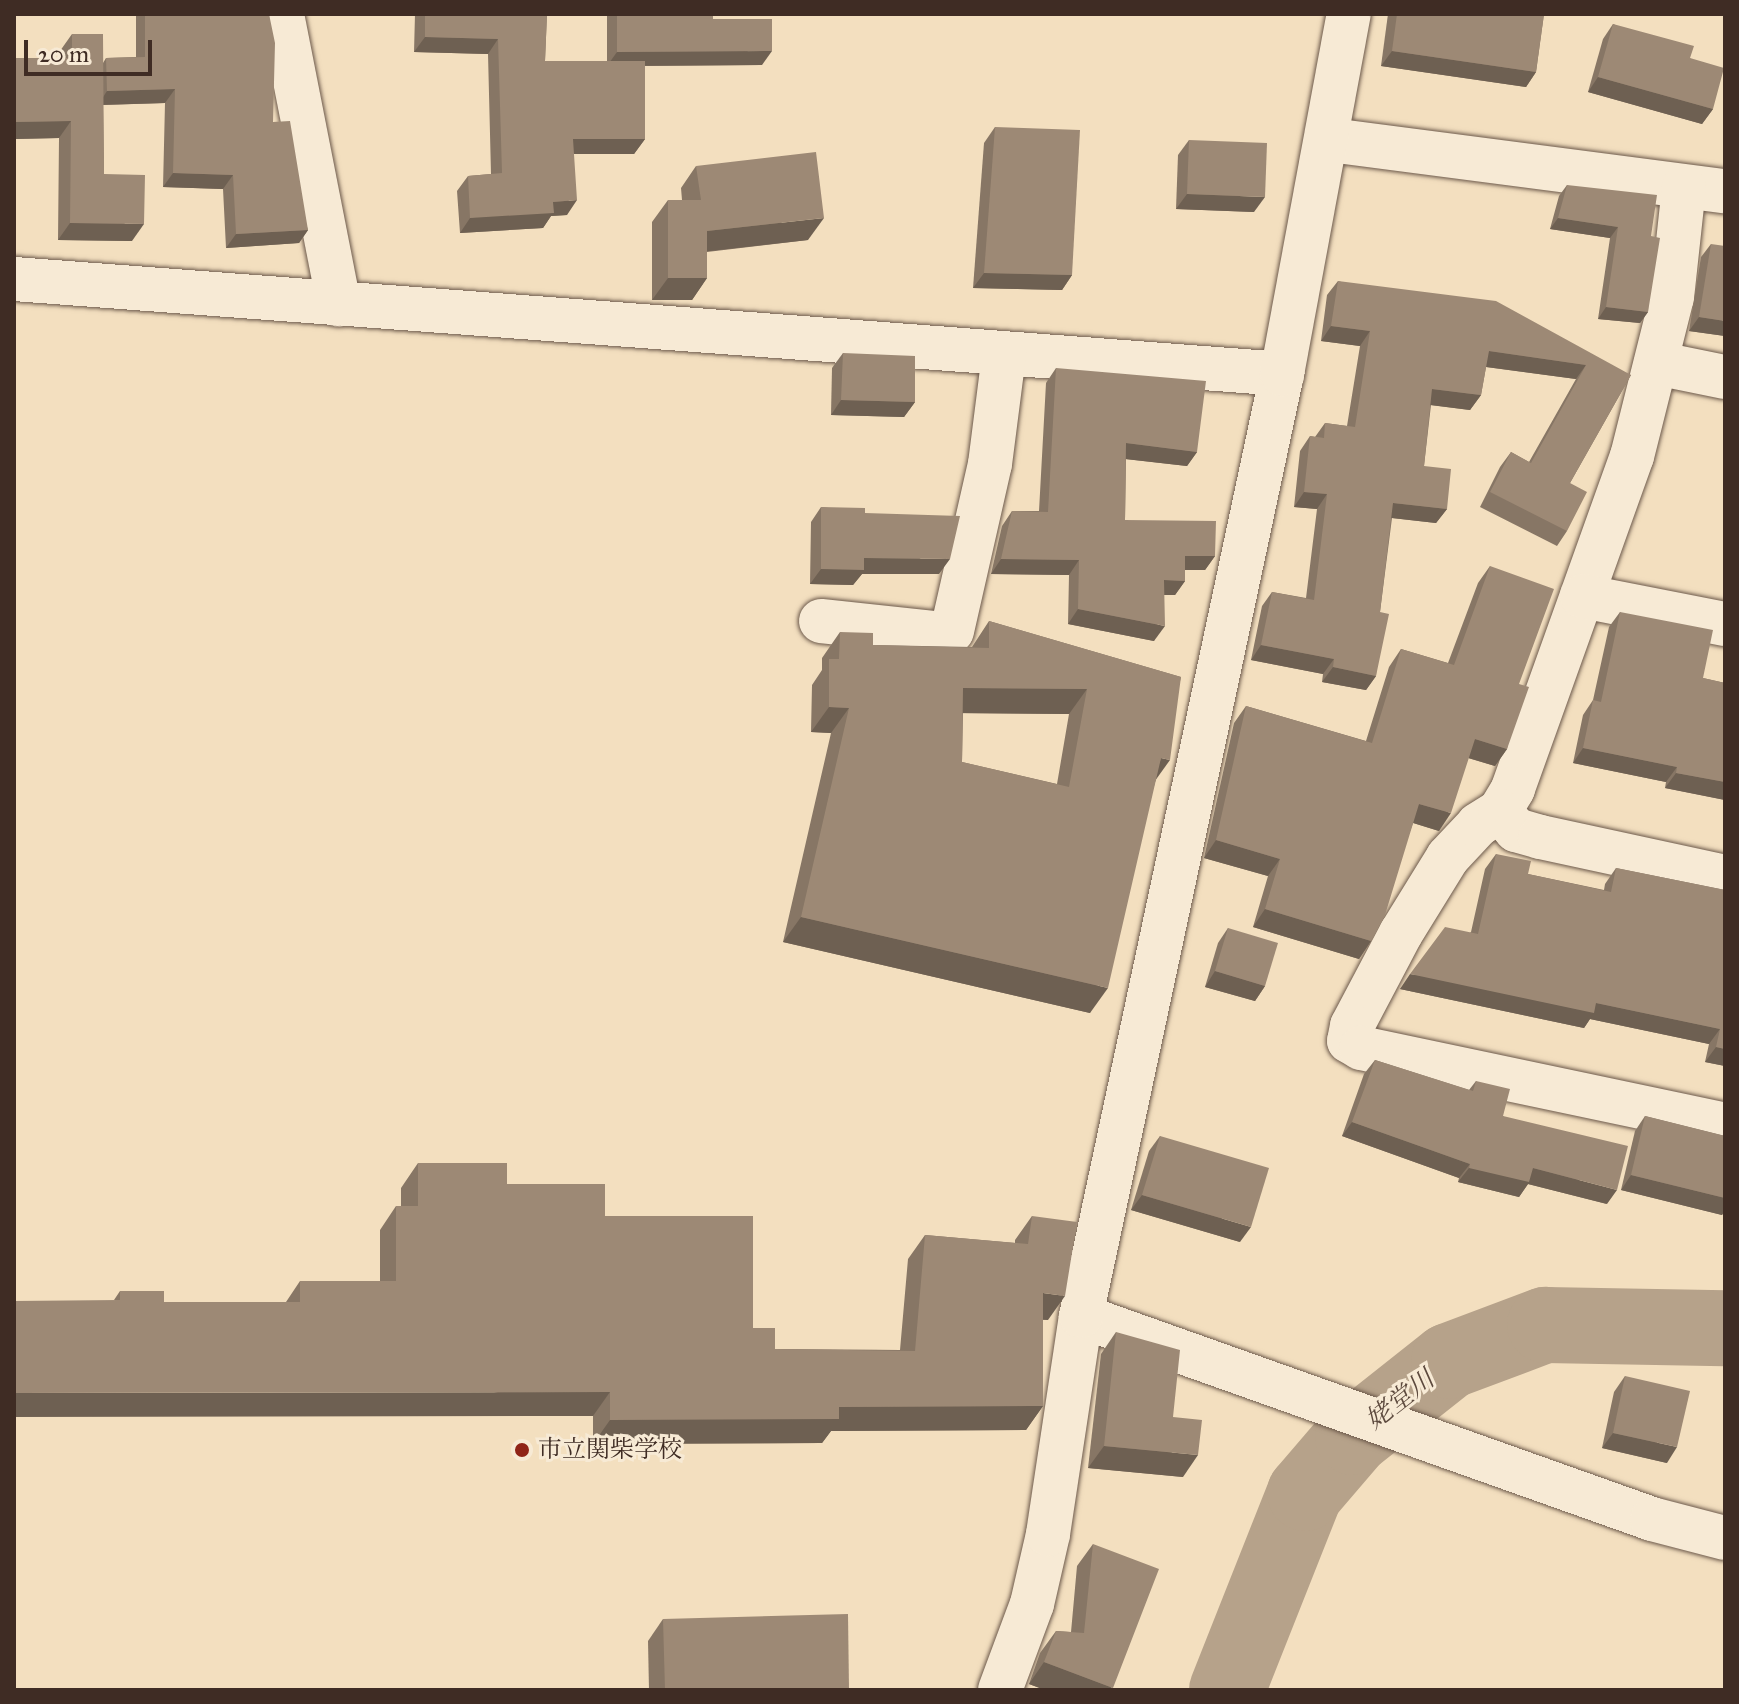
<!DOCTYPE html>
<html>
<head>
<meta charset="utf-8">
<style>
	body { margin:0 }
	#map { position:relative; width:1739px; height:1704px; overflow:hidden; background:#f3dfbf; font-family:"IM FELL Great Primer","Noto Serif JP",serif }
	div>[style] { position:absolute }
	.river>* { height:76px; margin:-38px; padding:0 38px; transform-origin:38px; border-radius:38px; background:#b6a28a }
	.roads { filter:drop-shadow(0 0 2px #6c594b) drop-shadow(0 0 2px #6c594b) }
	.minor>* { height:44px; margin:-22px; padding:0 22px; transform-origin:22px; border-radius:22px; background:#f7ead5 }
	.tertiary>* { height:44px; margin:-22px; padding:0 22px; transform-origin:22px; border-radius:22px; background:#f7ead5 }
	.wall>* { inset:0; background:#877665 }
	.shaded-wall>* { inset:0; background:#6e6052 }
	.building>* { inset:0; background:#9d8975 }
	.dots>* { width:22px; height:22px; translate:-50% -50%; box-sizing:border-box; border:4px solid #f7ead5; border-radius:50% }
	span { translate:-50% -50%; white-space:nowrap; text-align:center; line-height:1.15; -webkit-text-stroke:6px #f7ead5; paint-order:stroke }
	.poi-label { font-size:24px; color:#3f2c24 }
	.left { translate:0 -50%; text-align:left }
	.water-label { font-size:26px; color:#5d4a3e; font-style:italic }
	.frame { position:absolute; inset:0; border:16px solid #3f2c24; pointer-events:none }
	.scale { position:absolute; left:24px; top:40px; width:128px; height:36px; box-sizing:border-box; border:4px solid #3f2c24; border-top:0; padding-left:10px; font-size:24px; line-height:28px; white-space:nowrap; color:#3f2c24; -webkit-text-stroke:6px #f7ead5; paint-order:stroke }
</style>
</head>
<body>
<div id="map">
	<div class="river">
		<i style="left:1227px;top:1690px;width:212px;rotate:-68.4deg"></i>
		<i style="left:1305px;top:1493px;width:74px;rotate:-49.4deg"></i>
		<i style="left:1353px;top:1437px;width:122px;rotate:-38.4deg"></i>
		<i style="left:1449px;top:1361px;width:103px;rotate:-20.6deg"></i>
		<i style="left:1545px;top:1325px;width:180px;rotate:1deg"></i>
	</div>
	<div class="roads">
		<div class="minor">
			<i style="left:282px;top:14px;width:296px;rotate:78.9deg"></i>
			<i style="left:1330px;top:140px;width:398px;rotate:7.4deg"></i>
			<i style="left:1684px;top:187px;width:111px;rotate:96.2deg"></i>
			<i style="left:1672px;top:297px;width:164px;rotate:104.1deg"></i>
			<i style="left:1632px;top:456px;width:354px;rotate:109.7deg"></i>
			<i style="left:1513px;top:789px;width:26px;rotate:121deg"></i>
			<i style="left:1500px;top:811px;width:26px;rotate:148deg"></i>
			<i style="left:1478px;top:825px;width:44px;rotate:133.2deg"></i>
			<i style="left:1448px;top:857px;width:89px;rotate:121.7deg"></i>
			<i style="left:1401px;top:933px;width:105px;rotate:117.8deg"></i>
			<i style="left:1352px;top:1026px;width:15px;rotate:101deg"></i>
			<i style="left:1349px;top:1041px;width:14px;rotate:30deg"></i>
			<i style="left:1361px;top:1048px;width:372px;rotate:11.9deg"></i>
			<i style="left:14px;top:279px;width:1272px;rotate:4.28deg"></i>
			<i style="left:1656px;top:363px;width:70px;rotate:11.5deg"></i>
			<i style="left:1582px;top:596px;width:146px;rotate:11.1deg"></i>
			<i style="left:821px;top:621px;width:122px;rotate:6.1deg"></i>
			<i style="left:942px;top:634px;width:10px;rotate:-17deg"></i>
			<i style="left:952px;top:631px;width:171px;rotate:-77.2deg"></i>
			<i style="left:990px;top:464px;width:111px;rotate:-82.7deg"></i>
			<i style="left:1500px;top:811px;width:25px;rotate:50deg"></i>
			<i style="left:1516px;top:830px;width:25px;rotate:16deg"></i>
			<i style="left:1540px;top:837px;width:189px;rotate:12.2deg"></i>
			<i style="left:1081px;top:1316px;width:606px;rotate:19.57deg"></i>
			<i style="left:1652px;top:1519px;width:75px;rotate:14.6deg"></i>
		</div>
		<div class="tertiary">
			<i style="left:1000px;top:1690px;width:92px;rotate:-69.6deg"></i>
			<i style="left:1032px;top:1604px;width:72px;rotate:-77.1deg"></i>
			<i style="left:1048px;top:1534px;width:220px;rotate:-81.4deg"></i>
			<i style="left:1081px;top:1316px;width:963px;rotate:-77.96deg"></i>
			<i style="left:1282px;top:374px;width:366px;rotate:-79.5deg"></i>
		</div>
	</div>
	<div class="wall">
		<i style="clip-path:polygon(136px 14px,269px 14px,273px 122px,308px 230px,299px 243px,226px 248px,223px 189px,163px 187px,165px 103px,103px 105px,104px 174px,132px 241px,58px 240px,59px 138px,14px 139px,14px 60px,15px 58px,60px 58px,60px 51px,72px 34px,103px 63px,106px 58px,136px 57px)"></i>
		<i style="clip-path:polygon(415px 14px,547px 14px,545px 61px,607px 61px,607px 14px,713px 14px,713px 19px,762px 65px,645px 66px,645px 139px,634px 154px,574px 154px,567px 215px,551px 216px,543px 228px,460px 233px,457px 191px,468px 176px,491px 174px,488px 54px,414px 52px)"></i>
		<i style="clip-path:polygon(1388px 14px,1544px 14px,1536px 72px,1526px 87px,1381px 66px)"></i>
		<i style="clip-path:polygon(1613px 24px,1690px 58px,1713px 109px,1702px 124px,1588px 92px,1603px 39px)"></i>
		<i style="clip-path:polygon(995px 127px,1072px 275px,1062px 290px,973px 288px,984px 143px)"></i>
		<i style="clip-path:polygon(1189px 140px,1254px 212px,1176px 209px,1178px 155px)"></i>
		<i style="clip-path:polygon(696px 166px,808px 240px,707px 252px,707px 278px,692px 300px,652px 300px,652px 222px,668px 200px,682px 200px,681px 188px)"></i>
		<i style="clip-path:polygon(1567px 185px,1651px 236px,1648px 312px,1640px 323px,1598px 319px,1610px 238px,1550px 229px,1559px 196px)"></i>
		<i style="clip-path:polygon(1711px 244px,1725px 336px,1689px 331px,1701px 257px)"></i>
		<i style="clip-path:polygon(1338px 281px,1631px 375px,1570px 483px,1567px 531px,1557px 546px,1480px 507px,1500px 467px,1511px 452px,1529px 462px,1576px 379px,1486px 367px,1481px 395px,1470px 410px,1431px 405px,1424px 466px,1447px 509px,1436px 523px,1392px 518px,1380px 612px,1376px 676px,1366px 690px,1322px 682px,1323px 674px,1251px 660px,1262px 606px,1272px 592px,1306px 598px,1317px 509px,1294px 507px,1300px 451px,1310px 436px,1315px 437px,1325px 423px,1347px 426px,1360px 346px,1321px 341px,1327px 295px)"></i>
		<i style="clip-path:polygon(843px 353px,915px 402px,904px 417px,831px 415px,832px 368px)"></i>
		<i style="clip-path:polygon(1056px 368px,1197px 452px,1187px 466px,1126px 459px,1125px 520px,1215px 556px,1205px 570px,1185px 570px,1185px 581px,1175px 595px,1164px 595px,1154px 641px,1068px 624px,1069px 575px,991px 574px,1002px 526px,1012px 511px,1039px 511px,1046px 383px)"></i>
		<i style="clip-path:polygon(821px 507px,865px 513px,939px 574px,862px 574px,853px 585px,810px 584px,811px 522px)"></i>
		<i style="clip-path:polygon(1490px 566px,1519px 684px,1507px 749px,1495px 766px,1468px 758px,1439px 831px,1413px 823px,1371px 941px,1359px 959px,1253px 927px,1268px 876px,1204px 858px,1234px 723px,1246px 706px,1366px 741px,1389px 667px,1401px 649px,1448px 663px,1478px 583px)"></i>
		<i style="clip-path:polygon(1620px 612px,1703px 678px,1725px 683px,1725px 800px,1665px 788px,1666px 782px,1573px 763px,1583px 715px,1593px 700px,1609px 627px)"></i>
		<i style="clip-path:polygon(evenodd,989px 621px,1181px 677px,1156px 779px,1090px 1013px,783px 942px,831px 733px,811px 732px,812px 685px,822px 670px,822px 658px,840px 632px,873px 645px,972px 647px,989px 621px,963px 713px,1069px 714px,1057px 784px,962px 762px,963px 713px)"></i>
		<i style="clip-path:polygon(1496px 854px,1528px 874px,1604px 890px,1605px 884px,1616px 868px,1725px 890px,1725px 1066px,1705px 1062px,1709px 1044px,1590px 1019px,1584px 1028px,1400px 989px,1471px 932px,1485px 869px)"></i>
		<i style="clip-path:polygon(1228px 928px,1265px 986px,1255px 1001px,1205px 987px,1218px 943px)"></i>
		<i style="clip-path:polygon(1375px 1060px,1469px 1090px,1476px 1081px,1503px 1116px,1607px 1204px,1528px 1184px,1519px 1197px,1458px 1182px,1459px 1178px,1342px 1136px,1364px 1074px)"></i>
		<i style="clip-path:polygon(1645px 1116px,1725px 1136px,1725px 1210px,1722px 1215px,1621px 1190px,1635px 1131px)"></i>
		<i style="clip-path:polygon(1160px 1136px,1240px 1242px,1131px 1210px,1149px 1151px)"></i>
		<i style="clip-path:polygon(418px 1163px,507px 1184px,605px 1216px,753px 1328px,775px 1349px,900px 1350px,908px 1259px,925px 1235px,1015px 1243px,1015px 1240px,1032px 1216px,1048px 1320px,1043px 1320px,1043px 1406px,1026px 1430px,831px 1431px,822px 1443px,593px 1444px,593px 1416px,114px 1300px,120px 1291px,164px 1302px,286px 1302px,300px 1281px,380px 1281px,380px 1230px,396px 1206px,401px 1206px,401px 1188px)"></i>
		<i style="clip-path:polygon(1116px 1332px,1183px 1477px,1088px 1468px,1101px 1354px)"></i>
		<i style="clip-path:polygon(1625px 1376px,1667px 1463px,1602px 1448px,1614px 1392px)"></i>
		<i style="clip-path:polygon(1093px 1544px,1111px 1690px,1045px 1690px,1029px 1684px,1040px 1653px,1056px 1631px,1071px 1632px,1077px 1566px)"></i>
		<i style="clip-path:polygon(663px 1619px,849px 1690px,649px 1690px,648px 1641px)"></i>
	</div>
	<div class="shaded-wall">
		<i style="clip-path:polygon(425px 37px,498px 39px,488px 54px,414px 52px)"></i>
		<i style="clip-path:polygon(772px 51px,762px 65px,607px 66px,617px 52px)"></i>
		<i style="clip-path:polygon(1392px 51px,1536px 72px,1526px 87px,1381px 66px)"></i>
		<i style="clip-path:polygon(1598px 77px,1713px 109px,1702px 124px,1588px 92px)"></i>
		<i style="clip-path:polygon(175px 89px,165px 103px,98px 105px,107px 91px)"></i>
		<i style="clip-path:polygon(71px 121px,59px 138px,14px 139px,14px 122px)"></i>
		<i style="clip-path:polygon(573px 139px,645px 139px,634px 154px,562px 154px)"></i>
		<i style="clip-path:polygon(173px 173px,233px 175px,223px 189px,163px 187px)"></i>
		<i style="clip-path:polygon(1187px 194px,1265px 197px,1254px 212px,1176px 209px)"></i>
		<i style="clip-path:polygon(577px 200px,567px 215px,551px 216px,543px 228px,460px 233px,470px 218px,553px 202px)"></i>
		<i style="clip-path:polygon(824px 218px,808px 240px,692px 253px,707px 231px)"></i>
		<i style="clip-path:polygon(1558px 218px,1618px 227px,1610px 238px,1550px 229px)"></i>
		<i style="clip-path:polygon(70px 223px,144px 224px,132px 241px,58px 240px)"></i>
		<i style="clip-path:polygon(308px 230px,299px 243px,226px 248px,236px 234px)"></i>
		<i style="clip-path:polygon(984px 273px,1072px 275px,1062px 290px,973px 288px)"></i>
		<i style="clip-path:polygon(668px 278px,707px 278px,692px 300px,652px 300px)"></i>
		<i style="clip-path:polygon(1606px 307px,1648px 312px,1640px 323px,1598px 319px)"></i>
		<i style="clip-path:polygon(1699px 317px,1725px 321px,1725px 336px,1689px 331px)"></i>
		<i style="clip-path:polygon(1331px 326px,1370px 331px,1360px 346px,1321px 341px)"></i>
		<i style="clip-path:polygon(1489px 351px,1586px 365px,1576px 379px,1479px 366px)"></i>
		<i style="clip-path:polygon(1432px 389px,1481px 395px,1470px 410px,1422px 404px)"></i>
		<i style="clip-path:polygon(841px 400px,915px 402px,904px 417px,831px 415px)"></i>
		<i style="clip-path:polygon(1126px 443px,1197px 452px,1187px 466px,1116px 458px)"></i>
		<i style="clip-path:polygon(1304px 492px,1327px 494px,1317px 509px,1294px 507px)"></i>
		<i style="clip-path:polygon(1393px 503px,1447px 509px,1436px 523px,1383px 517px)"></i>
		<i style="clip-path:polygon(1185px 556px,1215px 556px,1205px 570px,1175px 570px)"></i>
		<i style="clip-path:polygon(864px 558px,950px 559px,939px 574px,862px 574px,853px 585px,810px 584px,821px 569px)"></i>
		<i style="clip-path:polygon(1001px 559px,1079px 560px,1069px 575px,991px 574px)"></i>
		<i style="clip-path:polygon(1164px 580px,1185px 581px,1175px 595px,1154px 595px)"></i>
		<i style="clip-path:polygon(1078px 609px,1165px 626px,1154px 641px,1068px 624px)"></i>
		<i style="clip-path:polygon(1261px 645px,1334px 659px,1323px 674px,1251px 660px)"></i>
		<i style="clip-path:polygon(1333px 667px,1376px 676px,1366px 690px,1322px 682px)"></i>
		<i style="clip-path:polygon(963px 688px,1087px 689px,1069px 714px,945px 713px)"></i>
		<i style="clip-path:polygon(829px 707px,849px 708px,831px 733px,811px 732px)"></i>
		<i style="clip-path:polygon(1475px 739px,1507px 749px,1495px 766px,1462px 756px)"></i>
		<i style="clip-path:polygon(1583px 748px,1677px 767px,1666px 782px,1573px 763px)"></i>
		<i style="clip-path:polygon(1161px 758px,1170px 760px,1152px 785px)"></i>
		<i style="clip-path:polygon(1676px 773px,1725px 782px,1725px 800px,1665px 788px)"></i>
		<i style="clip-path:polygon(1419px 804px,1451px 813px,1439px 831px,1407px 821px)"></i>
		<i style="clip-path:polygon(1216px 840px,1280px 859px,1268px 876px,1204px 858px)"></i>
		<i style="clip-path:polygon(1265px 909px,1371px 941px,1359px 959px,1253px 927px)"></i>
		<i style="clip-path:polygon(801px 917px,1108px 988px,1090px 1013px,783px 942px)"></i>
		<i style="clip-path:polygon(1215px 971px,1265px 986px,1255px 1001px,1205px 987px)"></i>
		<i style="clip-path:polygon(1410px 974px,1596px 1003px,1720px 1029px,1709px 1044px,1590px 1019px,1584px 1028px,1400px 989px)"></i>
		<i style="clip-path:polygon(1716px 1047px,1725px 1049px,1725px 1066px,1705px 1062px)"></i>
		<i style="clip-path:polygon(1352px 1122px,1470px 1164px,1459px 1178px,1342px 1136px)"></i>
		<i style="clip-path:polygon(1469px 1168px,1533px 1168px,1617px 1190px,1607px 1204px,1528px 1184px,1519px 1197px,1458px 1182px)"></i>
		<i style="clip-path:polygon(1631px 1175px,1725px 1198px,1725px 1210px,1722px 1215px,1621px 1190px)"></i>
		<i style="clip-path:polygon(1142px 1195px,1251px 1227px,1240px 1242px,1131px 1210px)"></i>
		<i style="clip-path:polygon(1043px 1293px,1065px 1296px,1048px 1320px,1026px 1317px)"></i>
		<i style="clip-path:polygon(610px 1392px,593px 1416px,14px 1417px,14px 1393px)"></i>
		<i style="clip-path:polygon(1043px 1406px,1026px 1430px,831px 1431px,822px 1443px,593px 1444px,610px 1420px,839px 1407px)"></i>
		<i style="clip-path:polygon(1613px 1433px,1677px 1447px,1667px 1463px,1602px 1448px)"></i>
		<i style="clip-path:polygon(1104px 1446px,1198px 1455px,1183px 1477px,1088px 1468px)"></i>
		<i style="clip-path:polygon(1044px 1662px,1113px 1688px,1111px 1690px,1045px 1690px,1029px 1684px)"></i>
	</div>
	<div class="building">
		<i style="clip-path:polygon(145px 14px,269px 14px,275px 43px,273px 122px,290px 121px,308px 230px,236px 234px,233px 175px,173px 173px,175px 89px,107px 91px,106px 58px,145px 57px)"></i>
		<i style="clip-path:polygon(425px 14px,547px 14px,545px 61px,645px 61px,645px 139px,573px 139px,577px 200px,553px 202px,554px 213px,470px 218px,468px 176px,502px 173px,498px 39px,425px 37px)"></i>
		<i style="clip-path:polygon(617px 14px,713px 14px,713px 19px,772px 19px,772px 51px,617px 52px)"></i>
		<i style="clip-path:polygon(1397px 14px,1544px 14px,1536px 72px,1392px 51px)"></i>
		<i style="clip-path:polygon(1613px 24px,1694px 46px,1690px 58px,1724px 68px,1713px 109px,1598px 77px)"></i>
		<i style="clip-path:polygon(72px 34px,103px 34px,104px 174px,145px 175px,144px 224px,70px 223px,71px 121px,14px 122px,15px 58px,72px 58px)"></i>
		<i style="clip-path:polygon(995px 127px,1080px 130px,1072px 275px,984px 273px)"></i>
		<i style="clip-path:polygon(1189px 140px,1267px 143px,1265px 197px,1187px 194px)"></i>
		<i style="clip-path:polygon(816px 152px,824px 218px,707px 231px,707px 278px,668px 278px,668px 200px,701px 200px,696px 166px)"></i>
		<i style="clip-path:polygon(1567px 185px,1657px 195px,1651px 236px,1660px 238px,1648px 312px,1606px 307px,1618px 227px,1558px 218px)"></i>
		<i style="clip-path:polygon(1711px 244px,1725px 246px,1725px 321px,1699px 317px)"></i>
		<i style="clip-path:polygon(1338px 281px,1496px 301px,1631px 375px,1570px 483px,1587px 492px,1567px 531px,1490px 492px,1511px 452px,1531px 463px,1586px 365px,1489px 351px,1481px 395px,1432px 389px,1424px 466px,1451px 469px,1447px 509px,1393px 503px,1380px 612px,1389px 614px,1376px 676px,1333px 667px,1334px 659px,1261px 645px,1272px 592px,1314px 600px,1327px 494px,1304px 492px,1310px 436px,1324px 438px,1325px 423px,1355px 427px,1370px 331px,1331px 326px)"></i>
		<i style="clip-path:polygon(843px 353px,915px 356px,915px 402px,841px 400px)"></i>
		<i style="clip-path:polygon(1056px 368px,1206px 381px,1197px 452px,1126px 443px,1125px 520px,1216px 521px,1215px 556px,1185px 556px,1185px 581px,1164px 580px,1165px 626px,1078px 609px,1079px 560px,1001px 559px,1012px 511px,1048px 512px)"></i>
		<i style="clip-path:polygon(821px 507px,865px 508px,865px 513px,960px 516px,950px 559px,864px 558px,864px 570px,821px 569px)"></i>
		<i style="clip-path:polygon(1490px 566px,1554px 589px,1519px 684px,1529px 687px,1507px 749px,1475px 739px,1451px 813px,1419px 804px,1385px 915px,1371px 941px,1265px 909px,1280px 859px,1216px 840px,1246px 706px,1372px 743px,1401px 649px,1454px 665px)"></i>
		<i style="clip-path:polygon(1620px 612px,1713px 630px,1703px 678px,1725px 683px,1725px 782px,1676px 773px,1677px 767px,1583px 748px,1593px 700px,1601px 702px)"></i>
		<i style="clip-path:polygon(evenodd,989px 621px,1181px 677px,1170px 760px,1161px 758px,1108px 988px,801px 917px,849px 708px,829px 707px,829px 659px,839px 659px,840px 632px,873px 633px,873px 645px,989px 648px,989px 621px,963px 688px,1087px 689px,1069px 787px,962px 762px,963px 688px)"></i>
		<i style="clip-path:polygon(1496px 854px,1531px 861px,1528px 874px,1611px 892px,1616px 868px,1725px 890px,1725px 1049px,1716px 1047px,1720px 1029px,1596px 1003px,1594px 1013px,1410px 974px,1445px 927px,1478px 934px)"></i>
		<i style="clip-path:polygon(1228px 928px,1278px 943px,1265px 986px,1215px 971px)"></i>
		<i style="clip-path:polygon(1375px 1060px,1473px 1091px,1476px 1081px,1510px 1089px,1503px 1116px,1628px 1146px,1617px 1190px,1533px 1168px,1529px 1182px,1469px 1168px,1470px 1164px,1352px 1122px)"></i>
		<i style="clip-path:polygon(1645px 1116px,1725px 1136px,1725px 1198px,1631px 1175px)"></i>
		<i style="clip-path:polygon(1160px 1136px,1269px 1168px,1251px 1227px,1142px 1195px)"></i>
		<i style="clip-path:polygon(418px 1163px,507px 1163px,507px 1184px,605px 1184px,605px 1216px,753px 1216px,753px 1328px,775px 1328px,775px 1349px,915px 1351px,925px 1235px,1028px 1244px,1032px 1216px,1077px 1222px,1065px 1296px,1043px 1293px,1043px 1406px,839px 1407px,839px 1419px,610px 1420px,610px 1392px,14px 1393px,14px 1301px,120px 1300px,120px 1291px,164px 1291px,164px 1302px,300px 1302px,300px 1281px,396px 1281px,396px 1206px,418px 1206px)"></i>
		<i style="clip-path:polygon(1116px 1332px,1180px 1350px,1173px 1417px,1202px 1420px,1198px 1455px,1104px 1446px)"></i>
		<i style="clip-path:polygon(1625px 1376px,1690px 1391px,1677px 1447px,1613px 1433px)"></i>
		<i style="clip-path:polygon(1093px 1544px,1159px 1569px,1113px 1688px,1044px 1662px,1056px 1631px,1084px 1633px)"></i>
		<i style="clip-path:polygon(848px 1614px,849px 1690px,665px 1690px,663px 1619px)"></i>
	</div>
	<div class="dots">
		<i style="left:522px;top:1450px;background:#8f2418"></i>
	</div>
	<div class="poi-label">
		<span class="left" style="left:538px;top:1450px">市立関柴学校</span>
	</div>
	<div class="water-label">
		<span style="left:1400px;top:1400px;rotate:-38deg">姥堂川</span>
	</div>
	<div class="frame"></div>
	<div class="scale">20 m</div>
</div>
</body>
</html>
